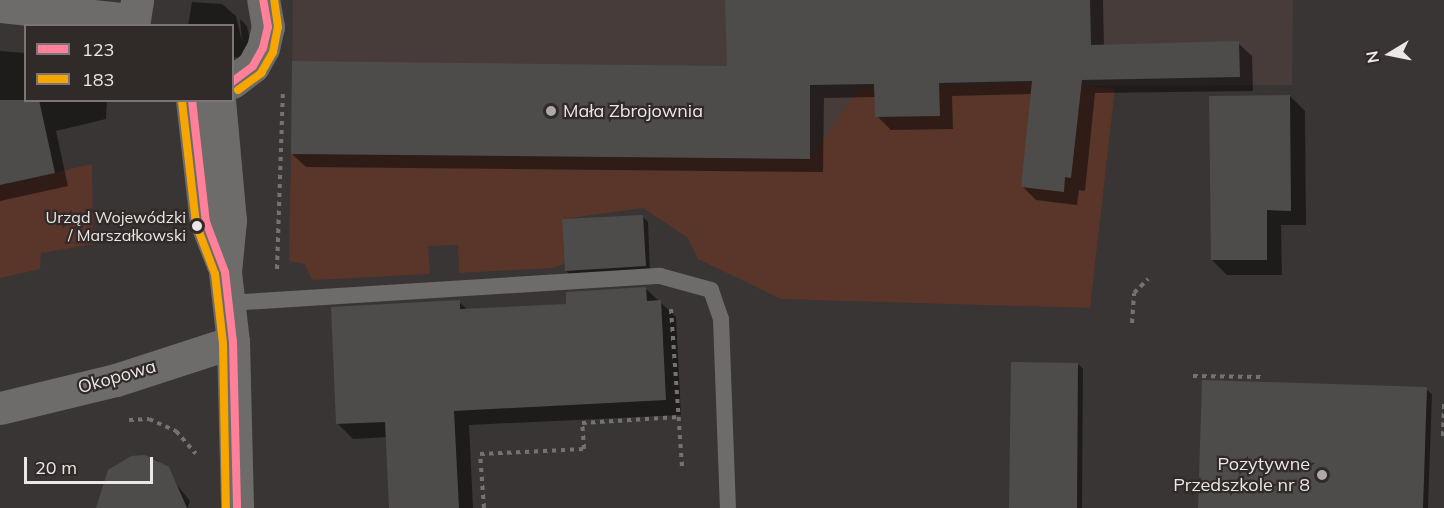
<!DOCTYPE html>
<html>
<head>
<meta charset="utf-8">
<style>
	body { margin:0 }
	#map { position:relative; width:1444px; height:508px; overflow:hidden; background:#393534; font-family:Mulish,sans-serif }
	div>[style] { position:absolute }
	.built>* { inset:0; background:#473c3a }
	.green>* { inset:0; background:#5a352a }
	.shadow>* { inset:0; background:#0007 }
	.building>* { inset:0; background:#4e4b4b }
	.path>* { height:4px; margin-top:-2px; transform-origin:0; background:repeating-linear-gradient(90deg,#747373 0 4.5px,transparent 0 9px) }
	.service>* { height:16px; margin:-8px; padding:0 8px; transform-origin:8px; border-radius:8px; background:#6e6c6b }
	.minor>* { height:33px; margin:-16.5px; padding:0 16.5px; transform-origin:16.5px; border-radius:16.5px; background:#6e6c6b }
	.tertiary>* { height:33px; margin:-16.5px; padding:0 16.5px; transform-origin:16.5px; border-radius:16.5px; background:#6e6c6b }
	.bus-1>* { height:8px; margin:-4px; padding:0 4px; transform-origin:4px; border-radius:4px; background:#ff8098 }
	.bus-2>* { height:8px; margin:-4px; padding:0 4px; transform-origin:4px; border-radius:4px; background:#f7a600 }
	.dots>* { width:16px; height:16px; translate:-50% -50%; box-sizing:border-box; border:3px solid #302a29; border-radius:50% }
	span { translate:-50% -50%; white-space:nowrap; text-align:center; line-height:1.15; -webkit-text-stroke:4.5px #302a29; paint-order:stroke }
	.bus-label { font-size:16px; color:#ebe7e6 }
	.right { translate:-100% -50%; text-align:right }
	.poi-label { font-size:18px; color:#ebe7e6 }
	.left { translate:0 -50%; text-align:left }
	.street-label { font-size:18px; color:#ebe7e6 }
	.legend { position:absolute; left:24px; top:24px; width:210px; height:78px; box-sizing:border-box; background:#302a29; border:2px solid #7b7675; margin:0; padding:8px 10px; list-style:none; font-size:18px; color:#ebe7e6 }
	.legend li { display:flex; align-items:center; gap:12px; height:30px }
	.legend b { width:30px; border:2px solid #7b7675 }
	.north { position:absolute; left:1360px; top:24px; width:60px; height:60px; -webkit-text-stroke:4px #302a29; paint-order:stroke; rotate:260deg; font-size:16px; font-weight:700; line-height:24px; text-align:center; color:#ebe7e6 }
	.north::after { content:''; display:block; margin:auto; width:21px; height:27px; background:#ebe7e6; clip-path:polygon(50% 0,100% 100%,50% 72%,0 100%) }
	.scale { position:absolute; left:24px; top:457px; width:129px; height:27px; box-sizing:border-box; border:3px solid #ebe7e6; border-top:0; padding-left:8px; font-size:18px; line-height:21px; white-space:nowrap; color:#ebe7e6; -webkit-text-stroke:4px #302a29; paint-order:stroke }
</style>
</head>
<body>
<div id="map">
	<div class="built">
		<i style="clip-path:polygon(293px 0,1293px 0,1292px 85px,860px 87px,810px 159px,291px 154px)"></i>
	</div>
	<div class="green">
		<i style="clip-path:polygon(1032px 83px,1115px 88px,1090px 308px,781px 299px,698px 259px,688px 238px,643px 208px,563px 219px,564px 264px,552px 268px,459px 273px,458px 245px,428px 246px,430px 274px,312px 280px,305px 264px,289px 261px,291px 154px,809px 159px,860px 87px,874px 87px,876px 117px,939px 115px,939px 86px)"></i>
		<i style="clip-path:polygon(92px 164px,93px 244px,41px 253px,40px 269px,0 278px,0 185px)"></i>
	</div>
	<div class="shadow">
		<i style="clip-path:polygon(726px 0,1103px 0,1104px 47px,1238px 43px,1252px 56px,1253px 91px,1095px 93px,1085px 191px,1079px 190px,1077px 205px,1036px 200px,1022px 186px,1032px 94px,952px 96px,953px 129px,891px 130px,877px 116px,876px 97px,824px 98px,823px 172px,306px 167px,292px 154px,728px 68px)"></i>
		<i style="clip-path:polygon(192px 2px,222px 4px,236px 16px,242px 42px,240px 19px,247px 26px,251px 45px,239px 58px,232px 57px,232px 26px,188px 26px)"></i>
		<i style="clip-path:polygon(0 51px,26px 53px,26px 100px,107px 100px,106px 119px,56px 131px,68px 186px,0 201px)"></i>
		<i style="clip-path:polygon(1290px 96px,1305px 111px,1306px 225px,1281px 225px,1282px 275px,1227px 275px,1212px 260px)"></i>
		<i style="clip-path:polygon(643px 217px,648px 222px,650px 271px,572px 276px,566px 271px)"></i>
		<i style="clip-path:polygon(646px 289px,676px 317px,681px 415px,469px 425px,473px 508px,391px 508px,388px 437px,353px 439px,338px 424px,459px 302px,468px 310px,568px 306px)"></i>
		<i style="clip-path:polygon(1078px 364px,1083px 369px,1082px 508px,1011px 508px)"></i>
		<i style="clip-path:polygon(1426px 389px,1432px 394px,1428px 508px,1200px 508px)"></i>
		<i style="clip-path:polygon(132px 457px,157px 460px,190px 501px,188px 508px,101px 508px)"></i>
	</div>
	<div class="building">
		<i style="clip-path:polygon(725px 0,1090px 0,1091px 45px,1239px 41px,1240px 77px,1082px 80px,1071px 178px,1065px 177px,1064px 192px,1021px 187px,1032px 81px,939px 83px,940px 116px,875px 117px,874px 84px,810px 85px,810px 159px,291px 154px,292px 61px,727px 66px)"></i>
		<i style="clip-path:polygon(1290px 95px,1291px 211px,1267px 210px,1267px 260px,1211px 260px,1209px 96px)"></i>
		<i style="clip-path:polygon(0 100px,39px 100px,55px 173px,0 185px)"></i>
		<i style="clip-path:polygon(643px 215px,646px 266px,565px 271px,562px 219px)"></i>
		<i style="clip-path:polygon(646px 287px,647px 301px,661px 300px,666px 400px,454px 411px,459px 508px,389px 508px,385px 422px,336px 424px,331px 307px,460px 300px,460px 309px,566px 304px,566px 292px)"></i>
		<i style="clip-path:polygon(1011px 362px,1078px 363px,1077px 508px,1009px 508px)"></i>
		<i style="clip-path:polygon(1202px 380px,1427px 387px,1423px 508px,1198px 508px)"></i>
		<i style="clip-path:polygon(145px 455px,169px 467px,187px 508px,96px 508px,108px 470px,131px 456px)"></i>
	</div>
	<div class="path">
		<i style="left:277px;top:269px;width:178px;rotate:-88.1deg"></i>
		<i style="left:671px;top:309px;width:158px;rotate:86deg"></i>
		<i style="left:1132px;top:323px;width:30px;rotate:-86deg"></i>
		<i style="left:1134px;top:293px;width:20px;rotate:-45deg"></i>
		<i style="left:1193px;top:376px;width:69px;rotate:0.8deg"></i>
		<i style="left:129px;top:420px;width:20px;rotate:-3deg"></i>
		<i style="left:149px;top:419px;width:30px;rotate:24deg"></i>
		<i style="left:176px;top:431px;width:30px;rotate:49deg"></i>
		<i style="left:1443px;top:436px;width:32px;rotate:-88deg"></i>
		<i style="left:484px;top:508px;width:54px;rotate:-94.2deg"></i>
		<i style="left:480px;top:454px;width:104px;rotate:-2.8deg"></i>
		<i style="left:584px;top:449px;width:26px;rotate:-94deg"></i>
		<i style="left:582px;top:423px;width:97px;rotate:-3.5deg"></i>
	</div>
	<div class="service">
		<i style="left:228px;top:303px;width:433px;rotate:-3.6deg"></i>
		<i style="left:660px;top:276px;width:53px;rotate:15.4deg"></i>
		<i style="left:711px;top:290px;width:31px;rotate:71deg"></i>
		<i style="left:721px;top:319px;width:189px;rotate:87.9deg"></i>
	</div>
	<div class="minor">
		<i style="left:0;top:6px;width:133px;rotate:6.1deg"></i>
		<i style="left:0;top:408px;width:119px;rotate:-13.6deg"></i>
		<i style="left:116px;top:380px;width:123px;rotate:-18deg"></i>
	</div>
	<div class="tertiary">
		<i style="left:133px;top:26px;width:26px;rotate:-81deg"></i>
		<i style="left:232px;top:82px;width:26px;rotate:-37deg"></i>
		<i style="left:253px;top:66px;width:21px;rotate:-61deg"></i>
		<i style="left:263px;top:48px;width:22px;rotate:-77deg"></i>
		<i style="left:268px;top:27px;width:27px;rotate:-100deg"></i>
		<i style="left:192px;top:100px;width:123px;rotate:83.5deg"></i>
		<i style="left:206px;top:222px;width:46px;rotate:68.4deg"></i>
		<i style="left:219px;top:100px;width:121px;rotate:84.8deg"></i>
		<i style="left:230px;top:220px;width:52px;rotate:95.5deg"></i>
		<i style="left:225px;top:272px;width:70px;rotate:83.5deg"></i>
		<i style="left:233px;top:342px;width:166px;rotate:88.6deg"></i>
	</div>
	<div class="bus-1">
		<i style="left:232px;top:82px;width:26px;rotate:-37deg"></i>
		<i style="left:253px;top:66px;width:21px;rotate:-61deg"></i>
		<i style="left:263px;top:48px;width:22px;rotate:-77deg"></i>
		<i style="left:268px;top:27px;width:27px;rotate:-100deg"></i>
		<i style="left:192px;top:100px;width:123px;rotate:83.5deg"></i>
		<i style="left:206px;top:222px;width:53px;rotate:69.2deg"></i>
		<i style="left:225px;top:272px;width:70px;rotate:83.5deg"></i>
		<i style="left:233px;top:342px;width:166px;rotate:88.6deg"></i>
	</div>
	<div class="bus-2">
		<i style="left:238px;top:90px;width:29px;rotate:-36deg"></i>
		<i style="left:261px;top:73px;width:24px;rotate:-60deg"></i>
		<i style="left:273px;top:52px;width:25px;rotate:-79deg"></i>
		<i style="left:278px;top:27px;width:27px;rotate:-98deg"></i>
		<i style="left:182px;top:101px;width:124px;rotate:83.5deg"></i>
		<i style="left:196px;top:224px;width:53px;rotate:69.2deg"></i>
		<i style="left:215px;top:274px;width:69px;rotate:83.4deg"></i>
		<i style="left:223px;top:343px;width:165px;rotate:89deg"></i>
	</div>
	<div class="dots">
		<i style="left:551px;top:111px;background:#ada9a8"></i>
		<i style="left:197px;top:226px;background:#ebe7e6"></i>
		<i style="left:1322px;top:475px;background:#ada9a8"></i>
	</div>
	<div class="bus-label">
		<span class="right" style="left:186px;top:226px">Urząd Wojewódzki<br>/ Marszałkowski</span>
	</div>
	<div class="poi-label">
		<span class="left" style="left:563px;top:111px">Mała Zbrojownia</span>
		<span class="right" style="left:1310px;top:475px">Pozytywne<br>Przedszkole nr 8</span>
	</div>
	<div class="street-label">
		<span style="left:117px;top:377px;rotate:-16deg">Okopowa</span>
	</div>
	<ul class="legend">
	<li><b style="height:8px;background:#ff8098"></b>123</li>
	<li><b style="height:8px;background:#f7a600"></b>183</li>
	</ul>
	<div class="north">N</div>
	<div class="scale">20 m</div>
</div>
</body>
</html>
